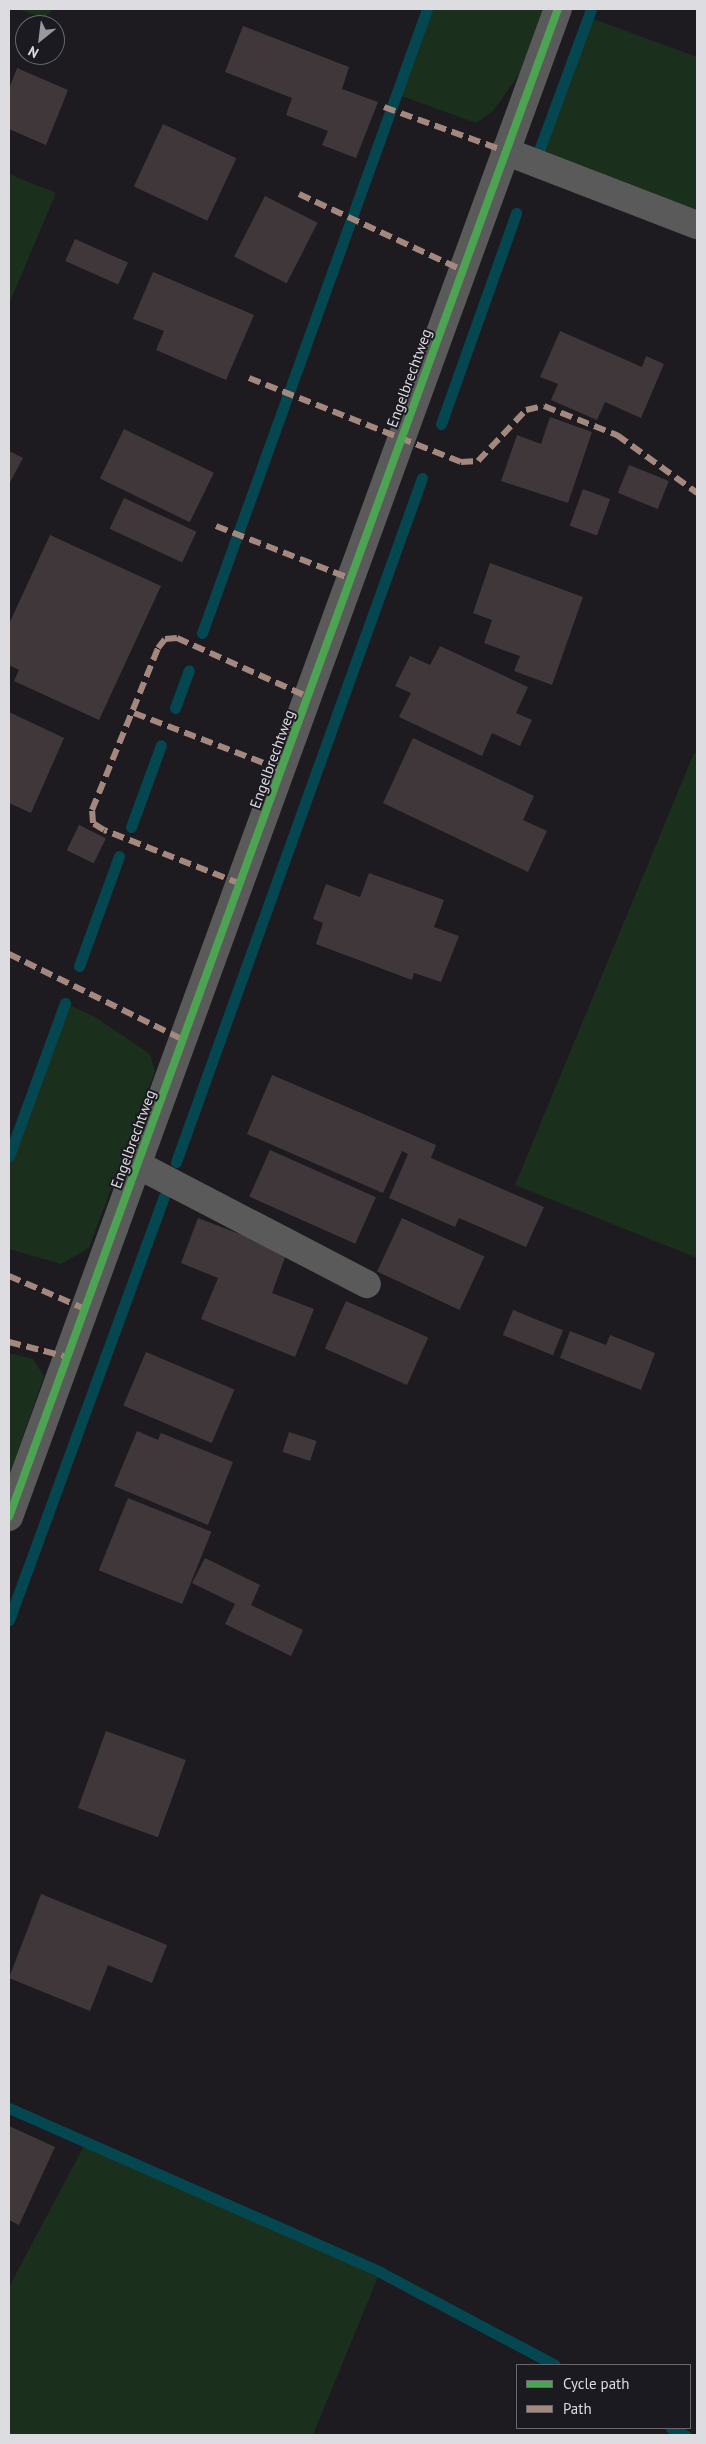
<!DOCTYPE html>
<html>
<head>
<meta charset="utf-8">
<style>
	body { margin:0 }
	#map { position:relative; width:706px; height:2444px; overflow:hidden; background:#1d1b20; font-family:"PT Sans",sans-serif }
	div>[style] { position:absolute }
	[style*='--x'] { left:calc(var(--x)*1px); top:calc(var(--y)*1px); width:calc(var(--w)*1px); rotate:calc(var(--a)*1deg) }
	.green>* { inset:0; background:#1b2f1d }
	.stream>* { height:11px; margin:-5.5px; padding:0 5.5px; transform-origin:5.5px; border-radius:5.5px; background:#044751 }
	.building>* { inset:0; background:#40373a; transform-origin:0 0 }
	.minor>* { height:28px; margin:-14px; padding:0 14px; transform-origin:14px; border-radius:14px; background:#5b5a5b }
	.quiet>* { height:6px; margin-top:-3px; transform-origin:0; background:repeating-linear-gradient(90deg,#a5887d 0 12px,transparent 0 18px) }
	.cycleway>* { height:8px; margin:-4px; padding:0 4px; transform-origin:4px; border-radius:4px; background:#4ca352 }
	span { translate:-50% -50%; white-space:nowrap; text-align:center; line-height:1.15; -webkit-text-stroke:4px #1c1a21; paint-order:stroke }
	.street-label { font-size:15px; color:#dddce1 }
	.frame { position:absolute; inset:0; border:10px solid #dddce1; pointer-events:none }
	.legend { position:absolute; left:516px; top:2364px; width:175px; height:65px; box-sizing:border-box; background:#1c1a21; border:1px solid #69686e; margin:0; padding:6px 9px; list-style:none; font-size:15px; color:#dddce1 }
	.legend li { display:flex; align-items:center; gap:10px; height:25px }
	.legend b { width:25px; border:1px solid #69686e }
	.north { position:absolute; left:15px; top:15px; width:50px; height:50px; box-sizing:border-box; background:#1c1a21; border:1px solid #69686e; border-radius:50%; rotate:209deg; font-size:14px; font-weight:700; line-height:20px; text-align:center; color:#dddce1 }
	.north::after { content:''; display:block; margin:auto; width:18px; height:22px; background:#9a989d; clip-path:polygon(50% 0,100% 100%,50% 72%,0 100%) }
</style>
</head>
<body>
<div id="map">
	<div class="green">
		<div style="clip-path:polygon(17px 9px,54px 9px,44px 18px)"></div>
		<div style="clip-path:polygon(427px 9px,546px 9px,523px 69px,493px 111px,476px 123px,396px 94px)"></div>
		<div style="clip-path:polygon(588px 17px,697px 57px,697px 221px,537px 156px)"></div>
		<div style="clip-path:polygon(9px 174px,56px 193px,9px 304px)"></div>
		<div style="clip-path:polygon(694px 753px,697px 754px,697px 1258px,515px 1185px)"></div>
		<div style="clip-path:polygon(65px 1003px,95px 1017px,150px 1054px,155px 1071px,89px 1248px,61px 1264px,9px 1249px,9px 1156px)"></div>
		<div style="clip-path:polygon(9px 1353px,33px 1359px,44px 1376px,9px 1477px)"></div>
		<div style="clip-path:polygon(86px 2142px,380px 2272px,313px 2435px,9px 2435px,9px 2287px)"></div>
	</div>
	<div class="stream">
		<div style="--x:537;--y:156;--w:157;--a:-69.8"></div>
		<div style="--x:441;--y:424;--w:224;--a:-70.4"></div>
		<div style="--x:202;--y:633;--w:663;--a:-70.17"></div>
		<div style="--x:175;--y:708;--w:40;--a:-69.8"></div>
		<div style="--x:131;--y:827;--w:87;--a:-69.9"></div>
		<div style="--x:79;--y:966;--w:117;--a:-70"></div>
		<div style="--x:9;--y:1156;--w:163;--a:-69.9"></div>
		<div style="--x:176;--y:1162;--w:727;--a:-70.22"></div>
		<div style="--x:9;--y:1620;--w:451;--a:-69.9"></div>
		<div style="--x:9;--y:2108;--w:406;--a:23.8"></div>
		<div style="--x:380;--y:2272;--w:198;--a:28"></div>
		<div style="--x:671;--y:2428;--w:16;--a:27"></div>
	</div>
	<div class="building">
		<div style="clip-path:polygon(243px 26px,349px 67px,342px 89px,378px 102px,356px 158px,322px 145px,328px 131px,286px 115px,292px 98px,225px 72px)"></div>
		<div style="clip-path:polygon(17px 68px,68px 90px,46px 145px,9px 129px,9px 89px)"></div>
		<div style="left:163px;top:124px;width:81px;height:69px;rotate:25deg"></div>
		<div style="left:265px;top:196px;width:59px;height:68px;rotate:27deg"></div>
		<div style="left:75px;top:239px;width:58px;height:24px;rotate:24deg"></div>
		<div style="clip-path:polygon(153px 272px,254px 315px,226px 380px,156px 350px,164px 331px,133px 319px)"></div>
		<div style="clip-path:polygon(560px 331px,642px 367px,646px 356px,664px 364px,641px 418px,605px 402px,597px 420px,551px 400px,558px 384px,540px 377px)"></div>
		<div style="clip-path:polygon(550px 417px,592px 432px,568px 503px,501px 481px,517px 435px,541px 444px)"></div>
		<div style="left:124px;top:429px;width:100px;height:55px;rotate:26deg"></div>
		<div style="clip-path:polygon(9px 451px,23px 458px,9px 484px)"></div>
		<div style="left:629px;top:465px;width:43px;height:30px;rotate:22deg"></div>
		<div style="left:583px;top:489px;width:29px;height:39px;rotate:20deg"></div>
		<div style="left:124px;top:498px;width:80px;height:34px;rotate:25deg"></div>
		<div style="clip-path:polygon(50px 535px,161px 586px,99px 720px,14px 681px,19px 670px,9px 665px,9px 624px)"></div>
		<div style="clip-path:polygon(490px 563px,583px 597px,552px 685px,514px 671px,520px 656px,484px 643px,492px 620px,473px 613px)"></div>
		<div style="clip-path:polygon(440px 646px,528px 687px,516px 713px,532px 720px,520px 746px,492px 733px,482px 756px,399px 717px,411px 693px,395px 686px,410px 656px,430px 665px)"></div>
		<div style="clip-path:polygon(9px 712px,64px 738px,31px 813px,9px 803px)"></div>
		<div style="clip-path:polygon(413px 738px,534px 796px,523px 820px,547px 831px,528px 872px,383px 803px)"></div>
		<div style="left:79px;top:825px;width:30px;height:28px;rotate:26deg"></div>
		<div style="clip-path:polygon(369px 873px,444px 900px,434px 927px,459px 936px,441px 982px,414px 973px,412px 980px,316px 944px,323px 923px,313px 919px,326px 884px,360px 897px)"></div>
		<div style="clip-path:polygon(272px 1075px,436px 1145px,431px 1158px,544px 1207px,526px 1247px,459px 1218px,455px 1227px,389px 1198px,408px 1154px,402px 1151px,383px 1193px,247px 1134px)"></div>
		<div style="left:270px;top:1150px;width:116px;height:51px;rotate:24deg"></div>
		<div style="clip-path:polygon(198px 1218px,287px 1252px,272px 1293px,314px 1309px,295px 1357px,201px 1319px,218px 1278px,181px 1263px)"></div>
		<div style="left:402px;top:1218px;width:91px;height:59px;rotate:25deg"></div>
		<div style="left:346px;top:1301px;width:90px;height:52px;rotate:24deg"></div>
		<div style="left:513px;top:1310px;width:54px;height:27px;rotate:22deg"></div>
		<div style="clip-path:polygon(570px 1331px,606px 1345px,610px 1335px,655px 1353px,641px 1390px,560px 1358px)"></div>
		<div style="left:146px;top:1352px;width:96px;height:58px;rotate:23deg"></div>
		<div style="clip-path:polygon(137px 1431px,158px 1440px,161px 1433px,233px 1462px,208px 1525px,114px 1486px)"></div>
		<div style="left:289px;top:1432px;width:29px;height:21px;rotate:18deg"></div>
		<div style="left:128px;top:1498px;width:90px;height:78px;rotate:22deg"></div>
		<div style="clip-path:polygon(205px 1558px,260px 1585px,251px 1605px,303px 1630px,291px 1656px,225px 1624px,235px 1604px,192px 1583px)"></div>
		<div style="left:106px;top:1731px;width:85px;height:82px;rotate:20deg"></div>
		<div style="clip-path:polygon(41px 1894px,167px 1945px,152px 1983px,108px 1965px,90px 2011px,9px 1978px)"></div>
		<div style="clip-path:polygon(9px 2126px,55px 2147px,19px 2225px,9px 2220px)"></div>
	</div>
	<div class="minor">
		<div style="--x:505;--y:151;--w:206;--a:21.1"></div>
		<div style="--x:138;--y:1165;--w:258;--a:27.5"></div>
		<div style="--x:9;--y:1517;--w:1605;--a:-70"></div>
	</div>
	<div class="quiet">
		<div style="--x:384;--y:107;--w:129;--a:20"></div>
		<div style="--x:299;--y:194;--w:180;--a:25"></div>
		<div style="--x:249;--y:378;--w:228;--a:21.6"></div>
		<div style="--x:461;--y:462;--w:17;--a:-3"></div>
		<div style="--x:478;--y:461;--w:70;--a:-46.7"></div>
		<div style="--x:526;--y:410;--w:18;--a:-13"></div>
		<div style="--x:544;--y:406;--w:79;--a:21.7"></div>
		<div style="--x:617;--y:435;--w:99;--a:35.9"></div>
		<div style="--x:216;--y:526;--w:145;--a:21.4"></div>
		<div style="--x:134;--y:713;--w:159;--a:21.1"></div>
		<div style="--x:241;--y:884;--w:147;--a:-158.5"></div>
		<div style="--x:104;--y:830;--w:13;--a:-148"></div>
		<div style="--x:93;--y:823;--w:13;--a:-94"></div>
		<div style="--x:92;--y:810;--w:175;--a:-67.8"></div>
		<div style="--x:158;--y:648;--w:11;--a:-52"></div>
		<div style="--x:165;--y:639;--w:12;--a:-5"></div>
		<div style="--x:177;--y:638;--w:144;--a:24.2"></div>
		<div style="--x:9;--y:954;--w:195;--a:26.2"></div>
		<div style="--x:9;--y:1276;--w:83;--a:23.5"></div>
		<div style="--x:9;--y:1342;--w:61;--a:14.3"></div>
	</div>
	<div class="cycleway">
		<div style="--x:9;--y:1517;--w:1605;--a:-70"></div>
	</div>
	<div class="street-label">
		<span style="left:409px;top:378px;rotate:-70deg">Engelbrechtweg</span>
		<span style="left:272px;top:759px;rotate:-70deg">Engelbrechtweg</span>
		<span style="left:133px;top:1139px;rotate:-70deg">Engelbrechtweg</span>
	</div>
	<div class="frame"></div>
	<ul class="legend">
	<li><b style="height:6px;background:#4ca352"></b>Cycle path</li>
	<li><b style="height:6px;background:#a5887d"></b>Path</li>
	</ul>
	<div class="north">N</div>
</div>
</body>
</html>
